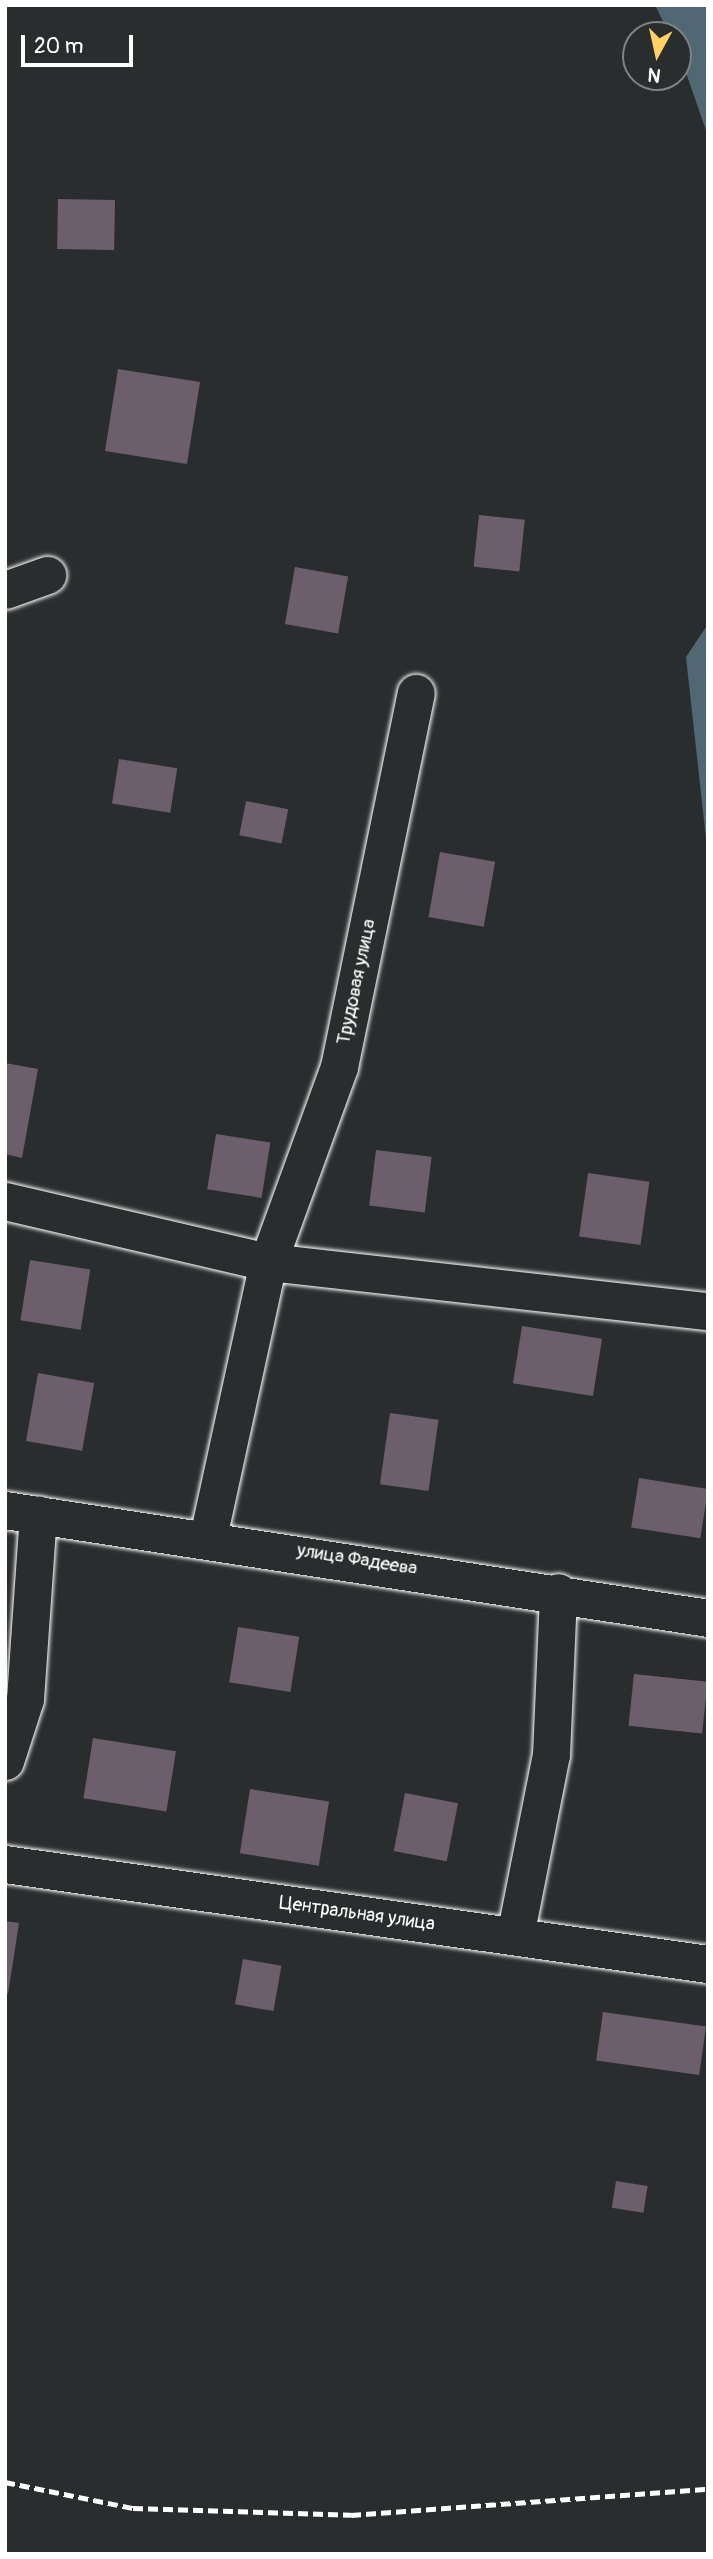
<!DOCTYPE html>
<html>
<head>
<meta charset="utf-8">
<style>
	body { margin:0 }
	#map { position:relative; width:713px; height:2559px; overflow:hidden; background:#2a2d2e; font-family:Pangolin,sans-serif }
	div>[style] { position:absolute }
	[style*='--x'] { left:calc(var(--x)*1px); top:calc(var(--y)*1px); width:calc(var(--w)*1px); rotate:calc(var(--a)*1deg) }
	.water>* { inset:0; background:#506774 }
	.building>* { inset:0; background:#6c5e6b; transform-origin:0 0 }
	.roads { filter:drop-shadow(0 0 2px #fff) drop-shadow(0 0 2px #fff) }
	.street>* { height:37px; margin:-18.5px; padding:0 18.5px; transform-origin:18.5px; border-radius:18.5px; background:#2a2d2e }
	.rail>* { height:5px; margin-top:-2.5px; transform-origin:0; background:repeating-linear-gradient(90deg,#fff 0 10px,transparent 0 15px) }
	span { translate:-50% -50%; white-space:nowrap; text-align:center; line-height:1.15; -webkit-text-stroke:5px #2a2d2e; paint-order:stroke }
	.street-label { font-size:19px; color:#fff }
	.frame { position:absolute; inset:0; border:7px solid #fff; pointer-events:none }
	.north { position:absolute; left:622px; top:21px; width:70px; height:70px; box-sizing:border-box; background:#2a2d2e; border:2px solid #7f8182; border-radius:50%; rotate:188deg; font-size:19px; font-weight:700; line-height:28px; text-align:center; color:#fff }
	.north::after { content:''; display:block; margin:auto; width:24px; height:32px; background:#ffd166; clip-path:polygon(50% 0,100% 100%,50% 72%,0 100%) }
	.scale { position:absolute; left:21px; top:35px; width:112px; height:32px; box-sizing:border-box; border:4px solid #fff; border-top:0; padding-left:9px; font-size:21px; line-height:24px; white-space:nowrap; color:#fff; -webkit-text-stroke:5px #2a2d2e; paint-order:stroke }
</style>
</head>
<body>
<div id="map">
	<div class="water">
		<div style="clip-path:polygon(655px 5px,708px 5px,708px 136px,678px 50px,678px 35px,670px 35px)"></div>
		<div style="clip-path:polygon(708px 624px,708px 857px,686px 657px)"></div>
	</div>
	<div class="building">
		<div style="left:58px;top:199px;width:57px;height:50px;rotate:1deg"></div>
		<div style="left:118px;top:369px;width:83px;height:83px;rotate:9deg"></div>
		<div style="left:479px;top:515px;width:46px;height:52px;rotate:6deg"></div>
		<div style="left:295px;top:567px;width:54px;height:58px;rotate:10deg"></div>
		<div style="left:119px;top:759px;width:59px;height:45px;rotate:9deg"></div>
		<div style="left:246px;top:801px;width:43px;height:35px;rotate:11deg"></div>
		<div style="left:440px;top:852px;width:56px;height:66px;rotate:10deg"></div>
		<div style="clip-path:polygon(5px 1063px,38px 1069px,22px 1158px,5px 1154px)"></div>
		<div style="left:216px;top:1134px;width:55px;height:56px;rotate:9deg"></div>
		<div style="left:376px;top:1150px;width:56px;height:56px;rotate:7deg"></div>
		<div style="left:588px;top:1173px;width:62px;height:64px;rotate:8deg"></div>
		<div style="left:30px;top:1260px;width:61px;height:61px;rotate:9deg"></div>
		<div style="left:522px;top:1326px;width:81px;height:58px;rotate:9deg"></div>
		<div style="left:38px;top:1373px;width:57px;height:69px;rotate:10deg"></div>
		<div style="left:390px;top:1413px;width:49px;height:72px;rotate:8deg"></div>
		<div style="left:639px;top:1478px;width:70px;height:50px;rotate:9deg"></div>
		<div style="left:238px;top:1627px;width:62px;height:56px;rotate:9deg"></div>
		<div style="left:634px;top:1674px;width:74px;height:52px;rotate:6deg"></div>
		<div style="left:93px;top:1738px;width:84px;height:61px;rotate:9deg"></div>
		<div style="left:250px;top:1789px;width:80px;height:65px;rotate:9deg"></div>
		<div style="left:405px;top:1793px;width:54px;height:59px;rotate:11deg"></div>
		<div style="clip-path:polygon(5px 1921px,19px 1923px,8px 1994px,5px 1993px)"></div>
		<div style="left:243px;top:1959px;width:39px;height:46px;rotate:10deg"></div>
		<div style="left:603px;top:2012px;width:104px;height:49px;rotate:8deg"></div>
		<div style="left:616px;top:2181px;width:32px;height:27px;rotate:9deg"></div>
	</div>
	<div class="roads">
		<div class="street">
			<div style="--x:5;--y:590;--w:45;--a:-19.7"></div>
			<div style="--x:5;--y:1201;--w:270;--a:13.1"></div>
			<div style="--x:268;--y:1262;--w:443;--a:6.4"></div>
			<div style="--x:5;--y:1510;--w:711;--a:8.73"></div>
			<div style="--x:208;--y:1537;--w:281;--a:-77.7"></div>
			<div style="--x:268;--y:1262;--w:208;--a:-70"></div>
			<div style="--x:339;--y:1067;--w:382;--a:-78.4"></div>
			<div style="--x:5;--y:1761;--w:65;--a:-72.1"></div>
			<div style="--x:25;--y:1699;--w:185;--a:-86"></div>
			<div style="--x:5;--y:1864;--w:710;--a:8.1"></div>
			<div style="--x:515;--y:1936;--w:185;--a:-78.8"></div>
			<div style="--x:551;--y:1755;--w:163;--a:-87.5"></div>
		</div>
	</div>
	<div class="rail">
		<div style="--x:5;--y:2482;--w:131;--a:11.5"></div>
		<div style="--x:133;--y:2508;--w:218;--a:1.8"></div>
		<div style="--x:351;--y:2515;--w:358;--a:-4.2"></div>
	</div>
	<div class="street-label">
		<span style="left:357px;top:982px;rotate:-78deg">Трудовая улица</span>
		<span style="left:357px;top:1560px;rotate:9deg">улица Фадеева</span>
		<span style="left:357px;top:1914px;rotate:8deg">Центральная улица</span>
	</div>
	<div class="frame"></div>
	<div class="north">N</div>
	<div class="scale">20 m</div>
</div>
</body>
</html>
